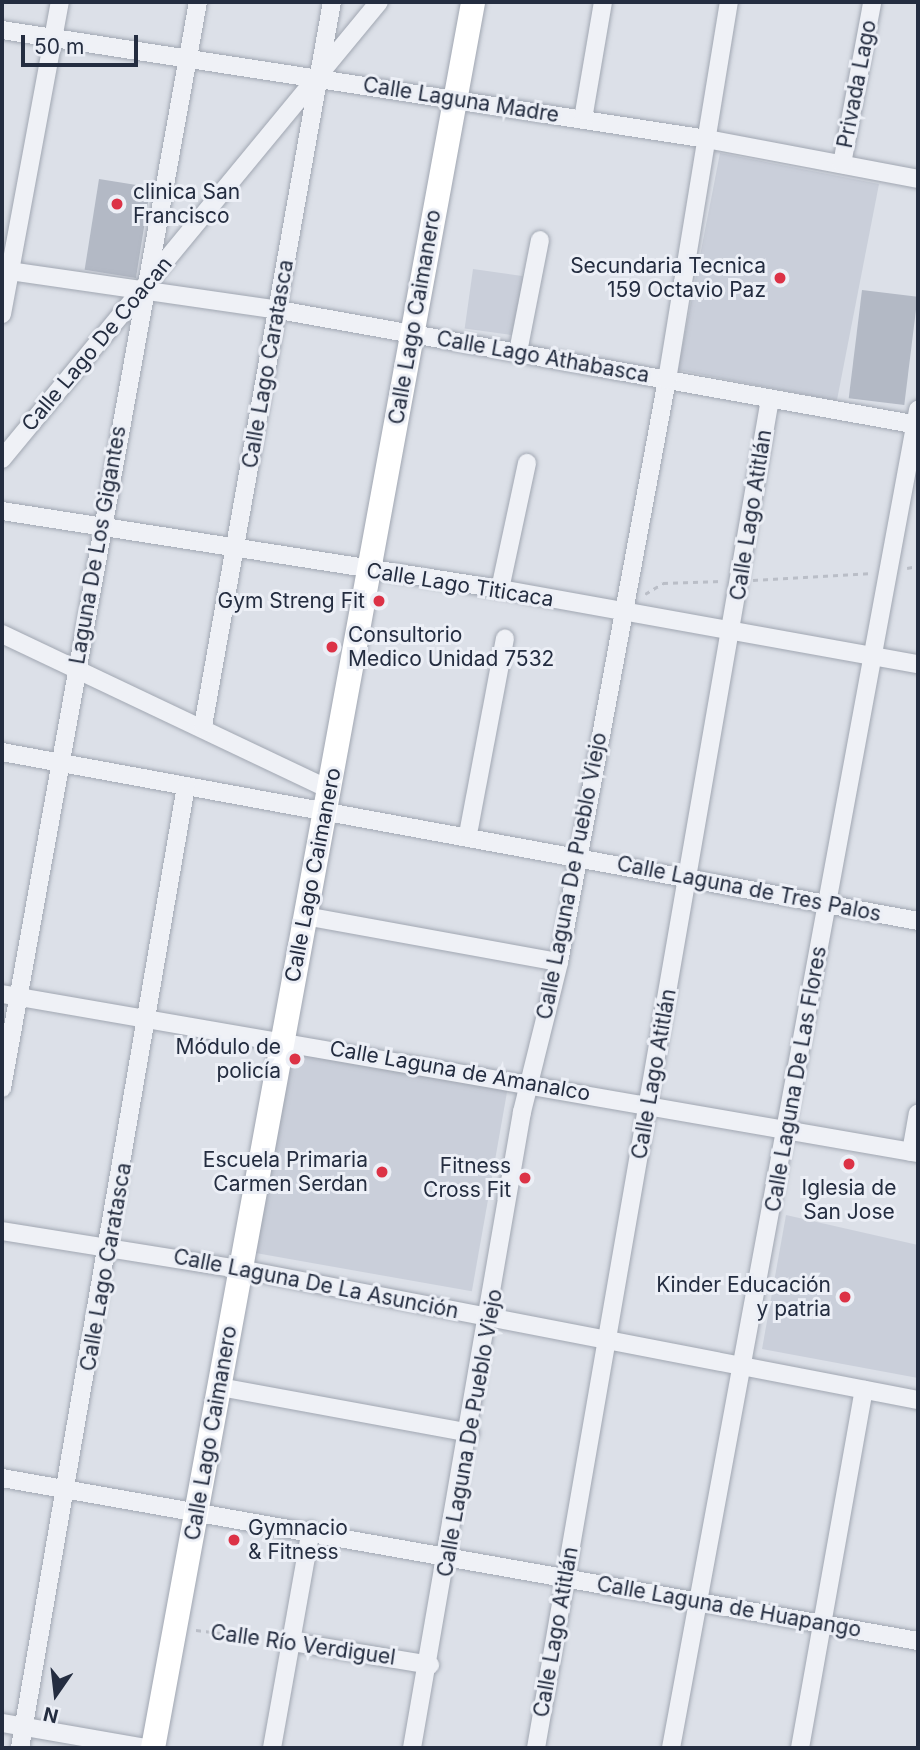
<!DOCTYPE html>
<html>
<head>
<meta charset="utf-8">
<style>
	body { margin:0 }
	#map { position:relative; width:920px; height:1750px; overflow:hidden; background:#dce0e8; font-family:Inter,sans-serif }
	div>[style] { position:absolute }
	[style*='--x'] { left:calc(var(--x)*1px); top:calc(var(--y)*1px); width:calc(var(--w)*1px); rotate:calc(var(--a)*1deg) }
	.built>* { inset:0; background:#cacfda; transform-origin:0 0 }
	.building>* { inset:0; background:#b3b9c5; transform-origin:0 0 }
	.path>* { height:2.5px; margin-top:-1.25px; transform-origin:0; background:repeating-linear-gradient(90deg,#babec7 0 5px,transparent 0 10px) }
	.roads { filter:drop-shadow(0 0 2px #a1a7b2) drop-shadow(0 0 2px #a1a7b2) }
	.street>* { height:18px; margin:-9px; padding:0 9px; transform-origin:9px; border-radius:9px; background:#eff1f6 }
	.secondary>* { height:24px; margin:-12px; padding:0 12px; transform-origin:12px; border-radius:12px; background:#fff }
	.dots>* { width:19px; height:19px; translate:-50% -50%; box-sizing:border-box; border:4px solid #eceff6; border-radius:50% }
	span { translate:-50% -50%; white-space:nowrap; text-align:center; line-height:1.15; -webkit-text-stroke:6px #eceff6; paint-order:stroke }
	.street-label { font-size:21px; color:#242d40 }
	.poi-label { font-size:21px; color:#242d40 }
	.left { translate:0 -50%; text-align:left }
	.right { translate:-100% -50%; text-align:right }
	.frame { position:absolute; inset:0; border:4px solid #242d40; pointer-events:none }
	.north { position:absolute; left:21px; top:1659px; width:70px; height:70px; -webkit-text-stroke:5px #eceff6; paint-order:stroke; rotate:194deg; font-size:19px; font-weight:700; line-height:28px; text-align:center; color:#242d40 }
	.north::after { content:''; display:block; margin:auto; width:24px; height:32px; background:#242d40; clip-path:polygon(50% 0,100% 100%,50% 72%,0 100%) }
	.scale { position:absolute; left:21px; top:35px; width:117px; height:32px; box-sizing:border-box; border:4px solid #242d40; border-top:0; padding-left:9px; font-size:21px; line-height:24px; white-space:nowrap; color:#242d40; -webkit-text-stroke:5px #eceff6; paint-order:stroke }
</style>
</head>
<body>
<div id="map">
	<div class="built">
		<div style="left:720px;top:153px;width:162px;height:221px;rotate:11deg"></div>
		<div style="left:473px;top:269px;width:53px;height:60px;rotate:8deg"></div>
		<div style="left:290px;top:1050px;width:221px;height:206px;rotate:10deg"></div>
		<div style="clip-path:polygon(786px 1215px,918px 1245px,918px 1378px,762px 1349px)"></div>
	</div>
	<div class="building">
		<div style="left:99px;top:179px;width:52px;height:92px;rotate:9deg"></div>
		<div style="left:862px;top:290px;width:56px;height:109px;rotate:7deg"></div>
	</div>
	<div class="path">
		<div style="--x:907;--y:568;--w:11;--a:-10"></div>
		<div style="--x:753;--y:580;--w:120;--a:-3.3"></div>
		<div style="--x:645;--y:594;--w:21;--a:-31"></div>
		<div style="--x:663;--y:583;--w:59;--a:-1.9"></div>
		<div style="--x:196;--y:1630;--w:81;--a:7.1"></div>
	</div>
	<div class="roads">
		<div class="street">
			<div style="--x:2;--y:30;--w:713;--a:8.79"></div>
			<div style="--x:707;--y:139;--w:215;--a:10.7"></div>
			<div style="--x:583;--y:119;--w:119;--a:-80.3"></div>
			<div style="--x:842;--y:164;--w:164;--a:-79.4"></div>
			<div style="--x:2;--y:270;--w:280;--a:8.2"></div>
			<div style="--x:279;--y:310;--w:649;--a:10.2"></div>
			<div style="--x:2;--y:314;--w:317;--a:-79.5"></div>
			<div style="--x:518;--y:352;--w:114;--a:-78.9"></div>
			<div style="--x:2;--y:459;--w:592;--a:-50.48"></div>
			<div style="--x:2;--y:511;--w:504;--a:8.9"></div>
			<div style="--x:500;--y:589;--w:425;--a:10.2"></div>
			<div style="--x:500;--y:589;--w:129;--a:-77.9"></div>
			<div style="--x:2;--y:634;--w:362;--a:25.4"></div>
			<div style="--x:203;--y:726;--w:735;--a:-79.9"></div>
			<div style="--x:2;--y:752;--w:931;--a:10.45"></div>
			<div style="--x:468;--y:834;--w:199;--a:-79.3"></div>
			<div style="--x:305;--y:916;--w:258;--a:10.3"></div>
			<div style="--x:2;--y:994;--w:930;--a:9.85"></div>
			<div style="--x:2;--y:1088;--w:1104;--a:-79.77"></div>
			<div style="--x:911;--y:1152;--w:39;--a:-80"></div>
			<div style="--x:2;--y:1231;--w:241;--a:9.1"></div>
			<div style="--x:240;--y:1269;--w:691;--a:10.94"></div>
			<div style="--x:220;--y:1387;--w:254;--a:10.4"></div>
			<div style="--x:2;--y:1478;--w:930;--a:10.09"></div>
			<div style="--x:293;--y:1642;--w:139;--a:9.5"></div>
			<div style="--x:2;--y:1723;--w:145;--a:9.9"></div>
			<div style="--x:20;--y:1748;--w:976;--a:-80.21"></div>
			<div style="--x:272;--y:1748;--w:221;--a:-79.9"></div>
			<div style="--x:412;--y:1748;--w:645;--a:-80.19"></div>
			<div style="--x:522;--y:1112;--w:154;--a:-76.1"></div>
			<div style="--x:559;--y:962;--w:592;--a:-79.49"></div>
			<div style="--x:667;--y:380;--w:383;--a:-80.7"></div>
			<div style="--x:536;--y:1748;--w:1369;--a:-80.16"></div>
			<div style="--x:671;--y:1748;--w:1361;--a:-79.54"></div>
			<div style="--x:800;--y:1748;--w:364;--a:-79.9"></div>
		</div>
		<div class="secondary">
			<div style="--x:153;--y:1748;--w:1775;--a:-79.61"></div>
		</div>
	</div>
	<div class="dots">
		<div style="left:117px;top:204px;background:#dc3246"></div>
		<div style="left:780px;top:278px;background:#dc3246"></div>
		<div style="left:379px;top:601px;background:#dc3246"></div>
		<div style="left:332px;top:647px;background:#dc3246"></div>
		<div style="left:295px;top:1059px;background:#dc3246"></div>
		<div style="left:849px;top:1164px;background:#dc3246"></div>
		<div style="left:382px;top:1172px;background:#dc3246"></div>
		<div style="left:525px;top:1178px;background:#dc3246"></div>
		<div style="left:845px;top:1297px;background:#dc3246"></div>
		<div style="left:234px;top:1540px;background:#dc3246"></div>
	</div>
	<div class="street-label">
		<span style="left:857px;top:84px;rotate:-79deg">Privada Lago</span>
		<span style="left:461px;top:100px;rotate:9deg">Calle Laguna Madre</span>
		<span style="left:415px;top:317px;rotate:-80deg">Calle Lago Caimanero</span>
		<span style="left:97px;top:344px;rotate:-50deg">Calle Lago De Coacan</span>
		<span style="left:543px;top:357px;rotate:10deg">Calle Lago Athabasca</span>
		<span style="left:268px;top:364px;rotate:-80deg">Calle Lago Caratasca</span>
		<span style="left:751px;top:515px;rotate:-81deg">Calle Lago Atitlán</span>
		<span style="left:98px;top:545px;rotate:-80deg">Laguna De Los Gigantes</span>
		<span style="left:460px;top:585px;rotate:9deg">Calle Lago Titicaca</span>
		<span style="left:313px;top:875px;rotate:-79deg">Calle Lago Caimanero</span>
		<span style="left:572px;top:876px;rotate:-79deg">Calle Laguna De Pueblo Viejo</span>
		<span style="left:749px;top:889px;rotate:11deg">Calle Laguna de Tres Palos</span>
		<span style="left:460px;top:1071px;rotate:10deg">Calle Laguna de Amanalco</span>
		<span style="left:654px;top:1074px;rotate:-80deg">Calle Lago Atitlán</span>
		<span style="left:796px;top:1079px;rotate:-80deg">Calle Laguna De Las Flores</span>
		<span style="left:106px;top:1267px;rotate:-80deg">Calle Lago Caratasca</span>
		<span style="left:316px;top:1284px;rotate:11deg">Calle Laguna De La Asunción</span>
		<span style="left:211px;top:1433px;rotate:-80deg">Calle Lago Caimanero</span>
		<span style="left:470px;top:1433px;rotate:-80deg">Calle Laguna De Pueblo Viejo</span>
		<span style="left:729px;top:1607px;rotate:10deg">Calle Laguna de Huapango</span>
		<span style="left:556px;top:1632px;rotate:-80deg">Calle Lago Atitlán</span>
		<span style="left:303px;top:1645px;rotate:8deg">Calle Río Verdiguel</span>
	</div>
	<div class="poi-label">
		<span class="left" style="left:133px;top:204px">clinica San<br>Francisco</span>
		<span class="right" style="left:766px;top:278px">Secundaria Tecnica<br>159 Octavio Paz</span>
		<span class="right" style="left:365px;top:601px">Gym Streng Fit</span>
		<span class="left" style="left:348px;top:647px">Consultorio<br>Medico Unidad 7532</span>
		<span class="right" style="left:281px;top:1059px">Módulo de<br>policía</span>
		<span class="right" style="left:368px;top:1172px">Escuela Primaria<br>Carmen Serdan</span>
		<span class="right" style="left:511px;top:1178px">Fitness<br>Cross Fit</span>
		<span style="left:849px;top:1200px">Iglesia de<br>San Jose</span>
		<span class="right" style="left:831px;top:1297px">Kinder Educación<br>y patria</span>
		<span class="left" style="left:248px;top:1540px">Gymnacio<br>&amp; Fitness</span>
	</div>
	<div class="frame"></div>
	<div class="north">N</div>
	<div class="scale">50 m</div>
</div>
</body>
</html>
